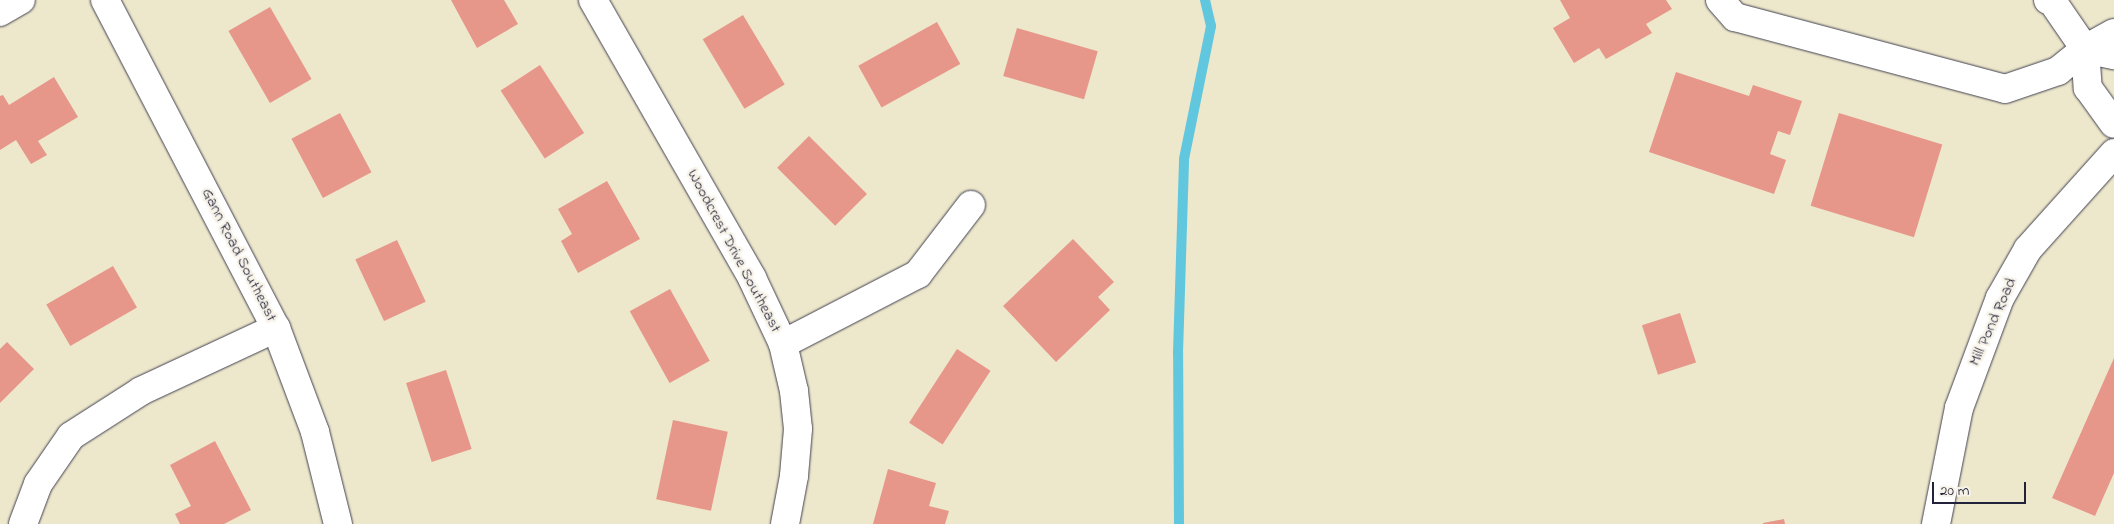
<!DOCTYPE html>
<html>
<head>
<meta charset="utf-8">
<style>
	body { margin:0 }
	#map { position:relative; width:2114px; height:524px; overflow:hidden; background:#ede7cb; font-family:"Indie Flower",sans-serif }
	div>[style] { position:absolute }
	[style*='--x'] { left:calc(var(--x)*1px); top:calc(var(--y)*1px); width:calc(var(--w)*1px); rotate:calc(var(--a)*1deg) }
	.stream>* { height:10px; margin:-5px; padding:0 5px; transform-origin:5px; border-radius:5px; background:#61c7de }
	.building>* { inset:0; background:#e7978a; transform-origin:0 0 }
	.roads { filter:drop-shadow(0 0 1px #404051) drop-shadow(0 0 1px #404051) }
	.minor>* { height:28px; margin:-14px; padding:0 14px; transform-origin:14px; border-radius:14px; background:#fff }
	span { translate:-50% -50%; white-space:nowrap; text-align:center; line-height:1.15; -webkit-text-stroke:5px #f7f3e8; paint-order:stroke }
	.street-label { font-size:16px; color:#22223b }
	.scale { position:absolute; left:1932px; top:482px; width:94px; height:22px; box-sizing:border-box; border:2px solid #22223b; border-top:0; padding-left:6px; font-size:15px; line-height:18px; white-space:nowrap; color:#22223b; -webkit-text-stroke:4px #f7f3e8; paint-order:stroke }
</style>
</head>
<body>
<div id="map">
	<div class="stream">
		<div style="--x:1179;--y:524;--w:171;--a:-90.3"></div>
		<div style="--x:1178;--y:353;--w:194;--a:-88.2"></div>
		<div style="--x:1184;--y:159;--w:136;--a:-78.5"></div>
		<div style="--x:1211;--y:26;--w:27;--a:-103"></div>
	</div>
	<div class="building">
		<div style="clip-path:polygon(451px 0,504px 0,518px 24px,477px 48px)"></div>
		<div style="clip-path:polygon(1560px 0,1666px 0,1672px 9px,1646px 24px,1652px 33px,1606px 59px,1599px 48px,1574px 63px,1553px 28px,1570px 18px)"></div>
		<div style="left:270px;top:7px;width:83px;height:48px;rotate:60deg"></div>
		<div style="left:743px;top:15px;width:81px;height:47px;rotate:59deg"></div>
		<div style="left:937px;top:22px;width:48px;height:90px;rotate:61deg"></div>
		<div style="left:1017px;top:28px;width:84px;height:50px;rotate:16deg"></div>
		<div style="left:540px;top:65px;width:81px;height:47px;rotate:57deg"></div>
		<div style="clip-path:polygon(1676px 72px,1749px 96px,1753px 85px,1802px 101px,1790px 135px,1778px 131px,1770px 154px,1786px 160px,1774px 194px,1649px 152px)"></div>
		<div style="clip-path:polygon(54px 77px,78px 117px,38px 141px,47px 155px,31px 164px,16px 140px,0 150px,0 96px,3px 95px,9px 105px)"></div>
		<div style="left:340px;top:113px;width:67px;height:55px;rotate:62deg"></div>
		<div style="left:1839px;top:113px;width:108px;height:97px;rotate:17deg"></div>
		<div style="left:809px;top:136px;width:82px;height:45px;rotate:45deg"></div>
		<div style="clip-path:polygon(607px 181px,640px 239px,578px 273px,561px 241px,572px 234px,558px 209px)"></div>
		<div style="clip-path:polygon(1073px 239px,1114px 282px,1098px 297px,1110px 310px,1056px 362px,1003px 306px)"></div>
		<div style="left:397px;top:240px;width:68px;height:46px;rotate:65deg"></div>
		<div style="left:113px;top:266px;width:48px;height:77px;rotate:60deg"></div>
		<div style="left:670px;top:289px;width:82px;height:46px;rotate:61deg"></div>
		<div style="left:1680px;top:313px;width:52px;height:40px;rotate:72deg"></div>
		<div style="clip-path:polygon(7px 342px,34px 369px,0 403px,0 349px)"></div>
		<div style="left:957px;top:349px;width:40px;height:88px;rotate:33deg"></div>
		<div style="clip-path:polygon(2114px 358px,2114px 473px,2095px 516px,2052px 498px)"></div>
		<div style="left:446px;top:370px;width:83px;height:42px;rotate:72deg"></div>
		<div style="left:673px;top:420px;width:56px;height:81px;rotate:12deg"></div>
		<div style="clip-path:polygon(215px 441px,251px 510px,224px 524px,180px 524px,175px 514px,191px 506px,170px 465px)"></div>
		<div style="clip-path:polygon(888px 469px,936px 483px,929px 506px,949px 511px,945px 524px,873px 524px)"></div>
		<div style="clip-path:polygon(1784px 519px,1785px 524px,1763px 524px,1763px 523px)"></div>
	</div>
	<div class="roads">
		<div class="minor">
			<div style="--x:105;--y:0;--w:370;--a:62.5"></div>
			<div style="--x:276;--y:328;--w:111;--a:69.4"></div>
			<div style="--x:315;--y:432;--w:95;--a:76"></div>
			<div style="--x:593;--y:0;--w:320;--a:60.2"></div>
			<div style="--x:752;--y:278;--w:73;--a:64.8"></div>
			<div style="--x:783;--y:344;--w:48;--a:76.8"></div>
			<div style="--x:794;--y:391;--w:38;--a:84"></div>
			<div style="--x:798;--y:429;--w:47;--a:94.9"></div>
			<div style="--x:794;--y:476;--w:49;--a:100.6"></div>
			<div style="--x:1720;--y:0;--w:23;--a:49"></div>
			<div style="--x:1735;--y:17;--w:279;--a:14.9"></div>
			<div style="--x:2005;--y:89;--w:56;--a:-18.8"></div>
			<div style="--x:2058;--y:71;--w:35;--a:-39"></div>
			<div style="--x:2085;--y:49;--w:33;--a:-29"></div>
			<div style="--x:2048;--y:0;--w:4;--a:14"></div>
			<div style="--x:2052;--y:1;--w:58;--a:55.5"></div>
			<div style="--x:2085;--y:49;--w:30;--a:12"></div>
			<div style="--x:0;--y:12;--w:24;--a:-30"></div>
			<div style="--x:2085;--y:49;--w:39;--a:86"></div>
			<div style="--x:2088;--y:88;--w:44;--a:54.2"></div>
			<div style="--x:783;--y:344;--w:152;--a:-27.4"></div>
			<div style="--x:918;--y:274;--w:87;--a:-52.5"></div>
			<div style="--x:23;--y:524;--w:43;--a:-69.4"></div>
			<div style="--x:38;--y:484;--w:58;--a:-55.5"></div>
			<div style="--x:71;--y:436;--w:83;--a:-32.7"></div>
			<div style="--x:141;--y:391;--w:149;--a:-25"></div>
			<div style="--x:1936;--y:524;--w:118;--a:-78.8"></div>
			<div style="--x:1959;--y:408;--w:117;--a:-69.6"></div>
			<div style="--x:2000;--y:298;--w:56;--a:-60.3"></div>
			<div style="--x:2028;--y:249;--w:129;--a:-48.1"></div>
		</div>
	</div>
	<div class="street-label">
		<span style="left:734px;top:251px;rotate:62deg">Woodcrest Drive Southeast</span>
		<span style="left:239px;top:255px;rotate:63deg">Gann Road Southeast</span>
		<span style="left:1993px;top:322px;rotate:-66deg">Mill Pond Road</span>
	</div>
	<div class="scale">20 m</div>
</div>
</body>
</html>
